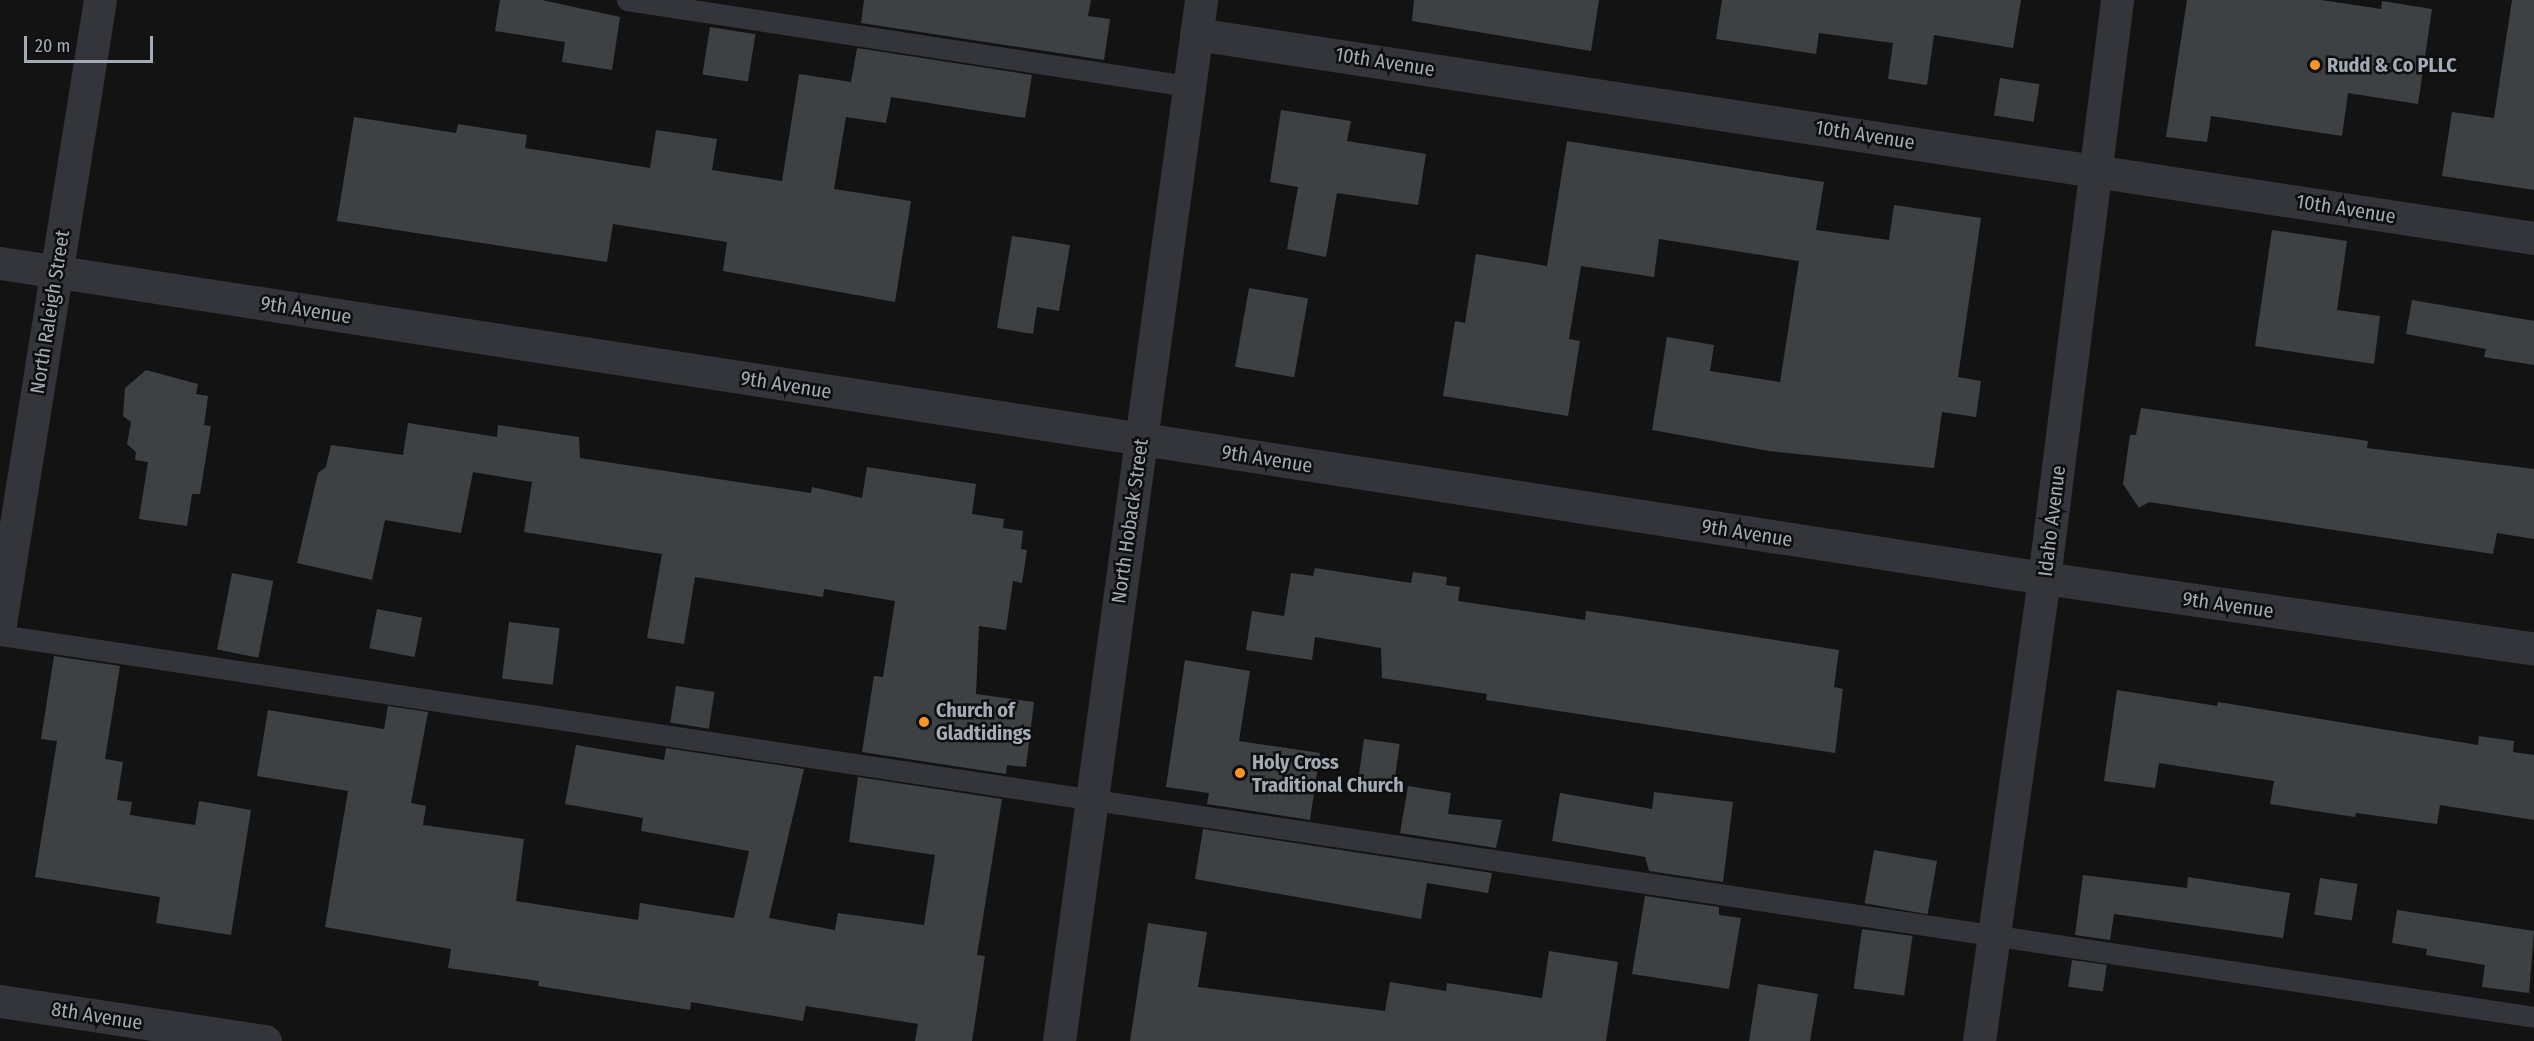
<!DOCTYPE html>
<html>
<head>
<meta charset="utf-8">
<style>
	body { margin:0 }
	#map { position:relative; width:2534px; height:1041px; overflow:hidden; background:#131314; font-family:"Fira Sans Condensed",sans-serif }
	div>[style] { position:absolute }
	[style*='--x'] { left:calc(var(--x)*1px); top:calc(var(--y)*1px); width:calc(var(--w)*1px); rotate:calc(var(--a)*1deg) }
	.building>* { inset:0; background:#3e4144; transform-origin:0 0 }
	.lane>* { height:21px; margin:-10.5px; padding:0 10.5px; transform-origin:10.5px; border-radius:10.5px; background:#33353a }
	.street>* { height:33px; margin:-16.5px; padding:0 16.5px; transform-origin:16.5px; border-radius:16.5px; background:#33353a }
	.dots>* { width:16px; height:16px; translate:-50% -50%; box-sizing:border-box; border:3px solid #0e0e0f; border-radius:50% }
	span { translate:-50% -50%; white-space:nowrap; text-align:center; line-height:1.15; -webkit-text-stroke:5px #0e0e0f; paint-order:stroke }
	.street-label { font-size:20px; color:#a3abb6 }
	.poi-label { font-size:20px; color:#a3abb6; font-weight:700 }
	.left { translate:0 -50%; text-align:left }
	.scale { position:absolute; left:24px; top:36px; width:129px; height:27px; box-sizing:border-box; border:3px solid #a3abb6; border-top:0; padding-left:8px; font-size:18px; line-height:21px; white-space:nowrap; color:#a3abb6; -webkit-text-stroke:4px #0e0e0f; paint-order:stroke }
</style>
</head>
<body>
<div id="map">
	<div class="building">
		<div style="clip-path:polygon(500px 0,542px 0,620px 17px,612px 70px,562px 62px,565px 42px,495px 31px)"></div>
		<div style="clip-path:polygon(864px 0,1091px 0,1088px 16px,1110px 19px,1104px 60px,861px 23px)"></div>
		<div style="clip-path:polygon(1414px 0,1599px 0,1591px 51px,1412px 21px)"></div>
		<div style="clip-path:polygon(1722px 0,2021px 0,2013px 48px,1934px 35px,1927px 85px,1888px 79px,1893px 43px,1819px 33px,1816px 54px,1716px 39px)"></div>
		<div style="clip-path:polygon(2187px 0,2321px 0,2381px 9px,2382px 1px,2432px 9px,2418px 104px,2348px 93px,2342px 136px,2211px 116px,2207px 142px,2166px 137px)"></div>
		<div style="clip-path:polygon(2512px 0,2534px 0,2534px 190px,2442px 176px,2452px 112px,2494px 118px)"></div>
		<div style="left:710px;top:27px;width:46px;height:48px;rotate:9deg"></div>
		<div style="clip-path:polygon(857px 48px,1032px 75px,1025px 118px,891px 97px,886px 123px,846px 117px,834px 189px,911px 201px,895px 302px,723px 271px,727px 242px,613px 224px,607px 262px,337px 221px,354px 117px,456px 133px,458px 124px,527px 135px,525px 148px,650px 168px,656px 130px,717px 139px,712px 170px,782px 181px,799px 74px,851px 82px)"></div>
		<div style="left:2000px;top:78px;width:40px;height:38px;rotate:9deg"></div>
		<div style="clip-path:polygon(1281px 110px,1351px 121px,1347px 141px,1426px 154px,1418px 205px,1337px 193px,1326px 257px,1287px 249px,1298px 187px,1270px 182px)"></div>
		<div style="clip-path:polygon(1567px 141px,1824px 182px,1816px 230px,1889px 240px,1894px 205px,1981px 218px,1958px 377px,1981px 381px,1976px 417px,1942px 412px,1934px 468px,1769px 451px,1652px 430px,1667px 337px,1714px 345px,1710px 371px,1780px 382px,1799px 261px,1659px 239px,1654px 277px,1581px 266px,1569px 339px,1580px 341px,1568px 416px,1443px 396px,1455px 321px,1465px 323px,1476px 254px,1547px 266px)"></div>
		<div style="clip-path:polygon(2272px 230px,2347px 241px,2337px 310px,2380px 316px,2374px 364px,2255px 346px)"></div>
		<div style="clip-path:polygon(1012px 236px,1070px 245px,1059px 311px,1037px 307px,1033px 334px,997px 328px)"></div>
		<div style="left:1249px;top:288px;width:60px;height:80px;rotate:10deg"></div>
		<div style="clip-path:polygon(2412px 300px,2534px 321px,2534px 365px,2484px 357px,2486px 349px,2406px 334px)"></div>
		<div style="clip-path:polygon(146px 370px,198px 384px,196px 394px,208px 396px,204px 425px,211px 426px,200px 494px,192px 494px,187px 526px,139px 519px,148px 462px,135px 460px,136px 452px,127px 444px,131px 422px,123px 416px,125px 388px)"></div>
		<div style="clip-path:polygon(2141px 408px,2368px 441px,2367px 448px,2534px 469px,2534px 539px,2497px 533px,2493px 554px,2149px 502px,2139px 508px,2123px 484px,2130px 435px,2136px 435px)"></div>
		<div style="clip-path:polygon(408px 423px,497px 437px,498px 425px,579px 437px,580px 458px,811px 493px,812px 487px,862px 498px,867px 467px,976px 484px,972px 514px,1004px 519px,1003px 528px,1023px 531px,1021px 549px,1027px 550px,1022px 583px,1013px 581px,1006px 630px,979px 626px,976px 694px,1034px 702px,1026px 767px,1007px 765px,1006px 774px,862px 752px,874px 676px,883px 677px,895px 601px,824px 589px,823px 597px,695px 577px,684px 644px,647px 638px,662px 554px,524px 532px,532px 482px,473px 472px,461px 533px,385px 520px,372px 580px,297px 563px,318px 473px,326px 467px,331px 445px,403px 455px)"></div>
		<div style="clip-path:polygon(1315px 568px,1411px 583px,1413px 572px,1447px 577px,1446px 585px,1460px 587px,1458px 601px,1585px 620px,1586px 611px,1621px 616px,1839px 650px,1834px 687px,1843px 689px,1835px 753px,1486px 700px,1487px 694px,1382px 678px,1381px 648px,1315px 637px,1312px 660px,1246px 650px,1252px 611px,1284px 616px,1291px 573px,1313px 576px)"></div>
		<div style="left:232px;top:573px;width:42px;height:78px;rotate:11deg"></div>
		<div style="left:377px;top:609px;width:46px;height:40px;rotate:11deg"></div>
		<div style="left:509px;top:622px;width:51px;height:57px;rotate:7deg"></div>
		<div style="clip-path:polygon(54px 656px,120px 666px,105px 759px,123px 762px,117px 800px,132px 802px,130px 815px,195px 825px,199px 801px,251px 810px,231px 935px,156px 923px,160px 897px,35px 877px,57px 741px,41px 739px)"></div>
		<div style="clip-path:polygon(1185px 660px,1250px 671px,1239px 741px,1320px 753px,1310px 820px,1207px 804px,1209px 793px,1166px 787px)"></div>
		<div style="left:676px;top:686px;width:39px;height:37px;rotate:9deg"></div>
		<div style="clip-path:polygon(2117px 690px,2217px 706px,2218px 702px,2478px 745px,2479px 736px,2514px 741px,2513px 752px,2534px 755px,2534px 820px,2440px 805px,2437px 824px,2356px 813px,2355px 817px,2270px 804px,2274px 781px,2159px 763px,2155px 788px,2104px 781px)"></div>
		<div style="clip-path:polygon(388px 706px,428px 712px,411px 803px,426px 806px,423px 825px,524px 839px,516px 901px,638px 920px,640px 903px,734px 918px,749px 851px,641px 831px,643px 818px,565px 804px,576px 745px,664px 760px,666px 748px,804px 769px,769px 918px,835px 930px,838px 913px,924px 925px,935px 855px,849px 842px,858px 777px,1002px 799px,977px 955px,985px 956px,972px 1041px,915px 1041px,918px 1024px,806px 1006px,803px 1021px,691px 1002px,690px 1010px,538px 986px,539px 981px,448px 968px,451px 949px,325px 927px,348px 791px,257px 776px,268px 710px,384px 729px)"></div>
		<div style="left:1364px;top:739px;width:36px;height:41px;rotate:8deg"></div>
		<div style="clip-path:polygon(1408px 786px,1451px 793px,1448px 814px,1502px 820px,1496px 848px,1400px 833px)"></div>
		<div style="clip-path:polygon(1654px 792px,1733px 802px,1723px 882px,1649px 871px,1645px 857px,1552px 841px,1560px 793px,1652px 809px)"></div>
		<div style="clip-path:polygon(1203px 829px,1492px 873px,1488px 893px,1427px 883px,1421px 919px,1195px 879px)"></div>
		<div style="left:1874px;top:850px;width:64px;height:54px;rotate:10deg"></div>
		<div style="clip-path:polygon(2083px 875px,2187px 888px,2188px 877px,2290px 893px,2283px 938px,2114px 914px,2110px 940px,2075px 935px)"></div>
		<div style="left:2320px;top:878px;width:38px;height:37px;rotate:9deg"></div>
		<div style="clip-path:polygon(1645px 896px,1719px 907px,1719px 915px,1741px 918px,1729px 989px,1632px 974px)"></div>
		<div style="clip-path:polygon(2397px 910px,2534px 931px,2529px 993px,2482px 987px,2485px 965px,2426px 955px,2427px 949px,2392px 943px)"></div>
		<div style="clip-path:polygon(1148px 923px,1207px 932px,1198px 987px,1385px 1011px,1390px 982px,1446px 991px,1447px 983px,1542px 998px,1549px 951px,1618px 962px,1606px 1041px,1130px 1041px)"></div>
		<div style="left:1862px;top:929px;width:51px;height:60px;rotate:8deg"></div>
		<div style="left:2072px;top:960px;width:35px;height:27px;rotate:8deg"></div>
		<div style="clip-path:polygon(1758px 984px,1818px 994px,1810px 1041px,1749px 1041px)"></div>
	</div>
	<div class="lane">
		<div style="--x:627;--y:0;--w:568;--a:8.72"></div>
		<div style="--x:0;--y:635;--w:2563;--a:8.57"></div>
	</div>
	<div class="street">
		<div style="--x:1196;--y:34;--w:1353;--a:8.67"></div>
		<div style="--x:0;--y:263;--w:2068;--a:8.76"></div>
		<div style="--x:2044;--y:578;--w:495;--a:8.2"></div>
		<div style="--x:0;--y:624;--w:632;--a:-80.9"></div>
		<div style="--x:0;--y:1001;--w:268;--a:8.6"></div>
		<div style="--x:1059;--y:1041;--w:1051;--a:-82.23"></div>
		<div style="--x:1979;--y:1041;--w:468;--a:-82"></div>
		<div style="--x:2044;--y:578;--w:583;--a:-82.8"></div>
	</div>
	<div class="dots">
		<div style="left:2315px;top:65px;background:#fb9624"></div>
		<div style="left:924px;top:722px;background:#fb9624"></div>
		<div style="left:1240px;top:773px;background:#fb9624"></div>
	</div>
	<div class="street-label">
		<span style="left:1385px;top:62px;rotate:9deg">10th Avenue</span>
		<span style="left:1865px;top:135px;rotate:9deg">10th Avenue</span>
		<span style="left:2346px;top:209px;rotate:9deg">10th Avenue</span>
		<span style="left:306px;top:310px;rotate:9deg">9th Avenue</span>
		<span style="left:50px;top:312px;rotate:-81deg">North Raleigh Street</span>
		<span style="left:786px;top:385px;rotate:9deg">9th Avenue</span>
		<span style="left:1267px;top:459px;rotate:9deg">9th Avenue</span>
		<span style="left:1130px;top:521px;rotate:-82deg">North Hoback Street</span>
		<span style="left:2052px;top:521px;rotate:-83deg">Idaho Avenue</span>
		<span style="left:1747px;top:533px;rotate:9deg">9th Avenue</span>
		<span style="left:2228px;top:605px;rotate:8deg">9th Avenue</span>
		<span style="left:97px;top:1016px;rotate:9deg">8th Avenue</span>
	</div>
	<div class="poi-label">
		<span class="left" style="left:2327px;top:65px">Rudd &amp; Co PLLC</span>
		<span class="left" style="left:936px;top:722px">Church of<br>Gladtidings</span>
		<span class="left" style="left:1252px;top:774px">Holy Cross<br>Traditional Church</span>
	</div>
	<div class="scale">20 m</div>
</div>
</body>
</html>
